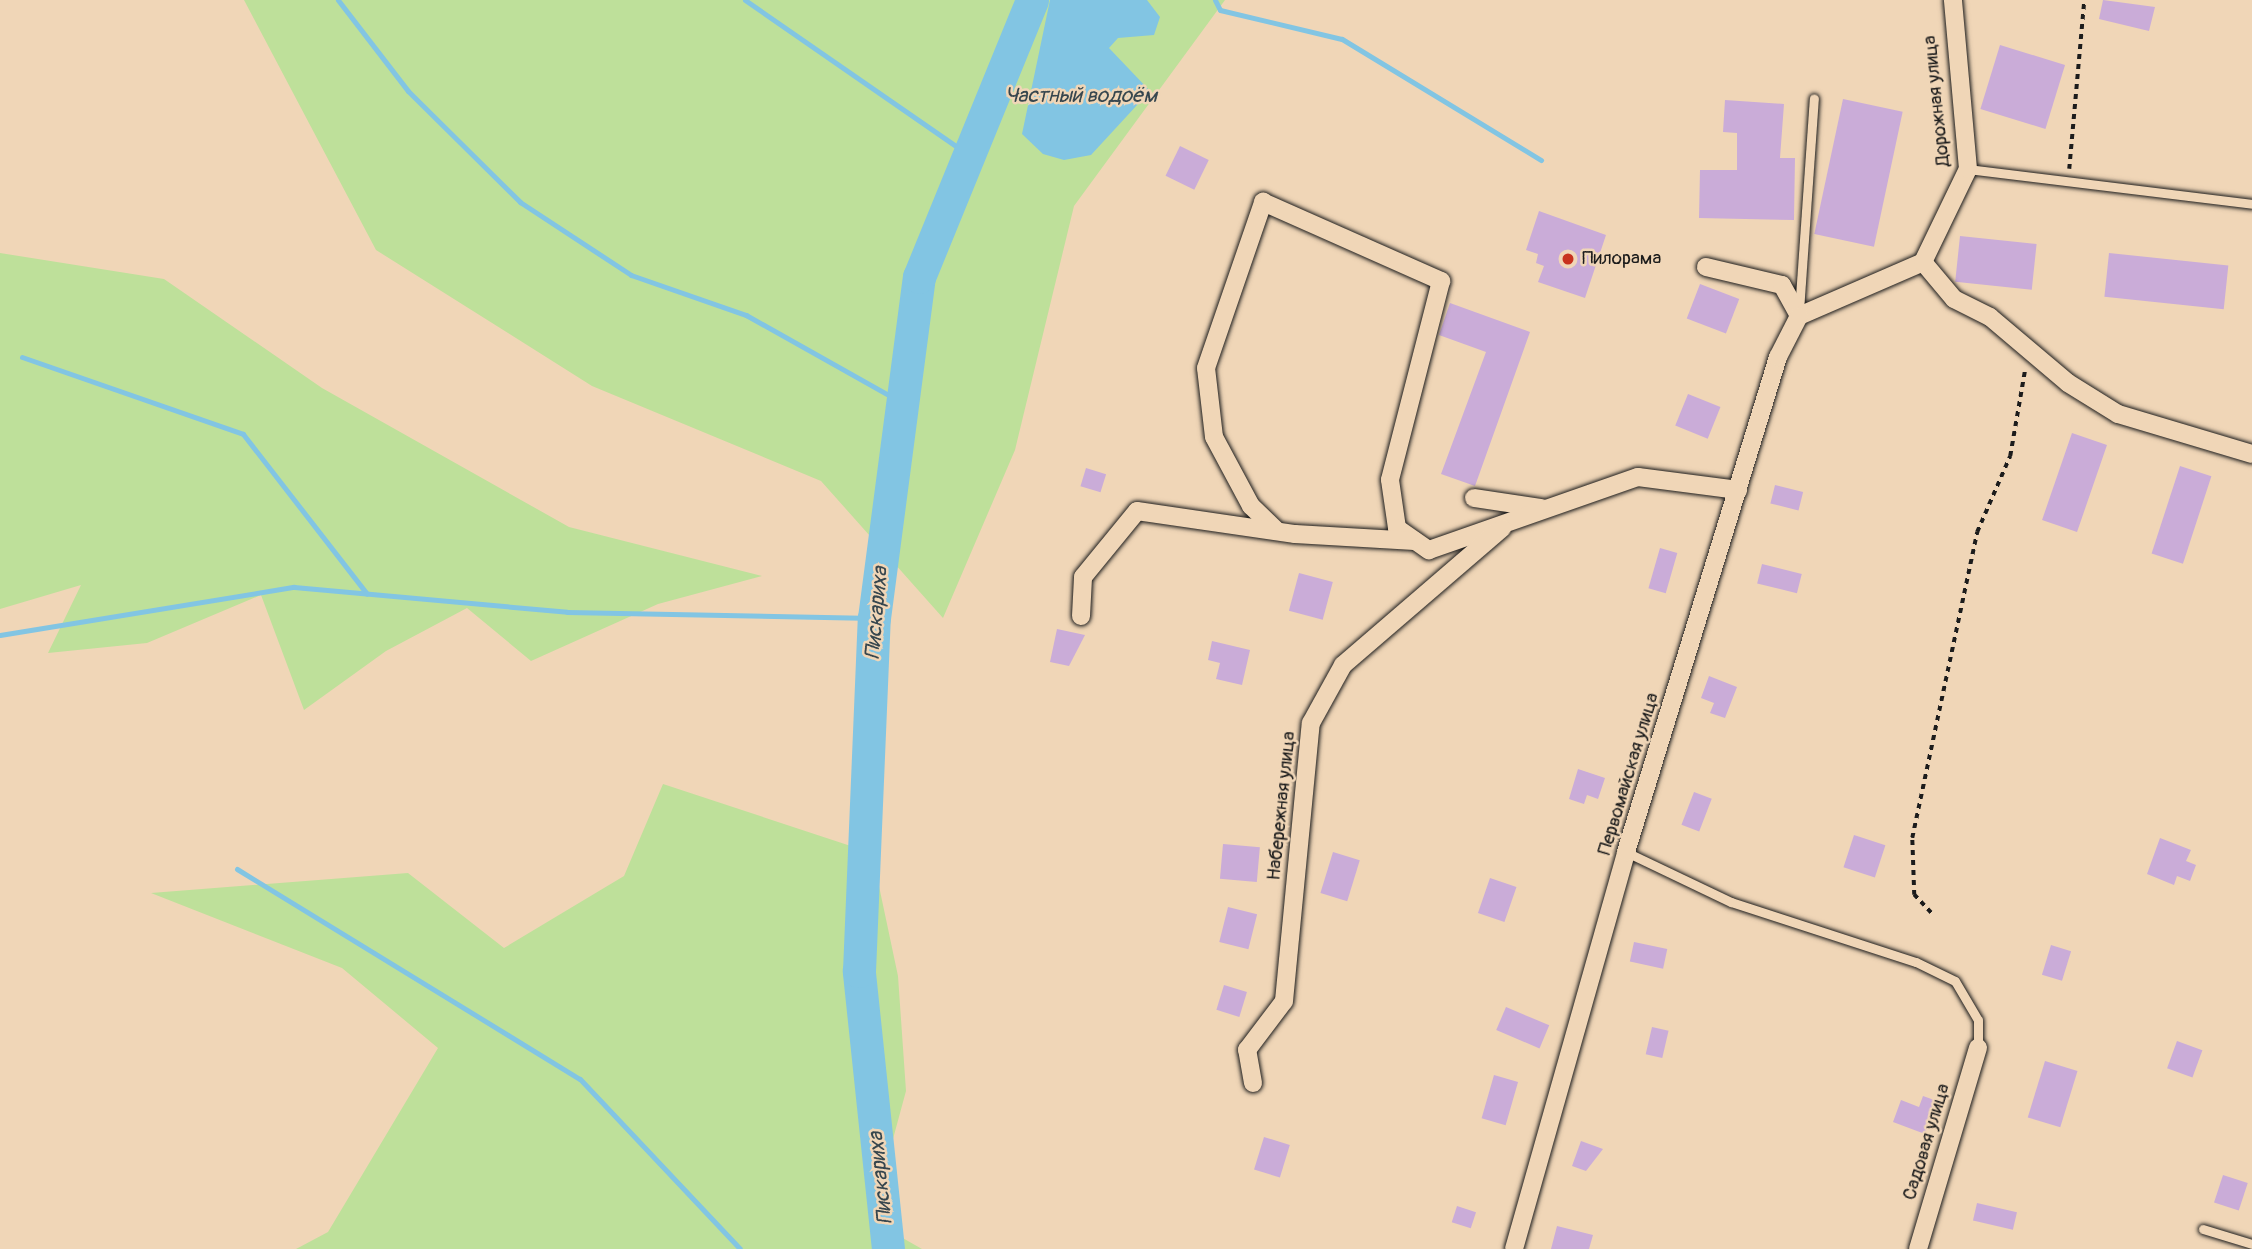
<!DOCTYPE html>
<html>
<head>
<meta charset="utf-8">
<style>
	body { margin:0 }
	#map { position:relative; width:2252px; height:1249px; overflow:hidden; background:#f0d6b7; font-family:Pangolin,sans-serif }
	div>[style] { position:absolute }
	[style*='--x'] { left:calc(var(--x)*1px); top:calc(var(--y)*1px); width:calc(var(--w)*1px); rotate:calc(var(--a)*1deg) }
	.green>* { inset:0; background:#bee09a }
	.water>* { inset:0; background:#82c5e3 }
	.stream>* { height:5px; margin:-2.5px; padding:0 2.5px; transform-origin:2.5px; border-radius:2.5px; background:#82c5e3 }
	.river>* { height:33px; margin:-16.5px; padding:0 16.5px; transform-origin:16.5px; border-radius:16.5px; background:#82c5e3 }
	.building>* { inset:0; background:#caacd8; transform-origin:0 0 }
	.path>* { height:3.5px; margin-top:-1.75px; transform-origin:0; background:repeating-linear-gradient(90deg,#1c1c1c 0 5px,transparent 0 10px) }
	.roads { filter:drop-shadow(0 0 2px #1c1c1c) drop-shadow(0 0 2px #1c1c1c) }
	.service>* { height:9px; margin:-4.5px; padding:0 4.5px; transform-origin:4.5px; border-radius:4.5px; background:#f0d6b7 }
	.minor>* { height:18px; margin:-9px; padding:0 9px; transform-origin:9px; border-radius:9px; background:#f0d6b7 }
	.dots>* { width:19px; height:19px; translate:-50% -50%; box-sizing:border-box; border:4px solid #f0d6b7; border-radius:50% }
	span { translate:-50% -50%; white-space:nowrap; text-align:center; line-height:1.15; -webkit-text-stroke:5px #f0d6b7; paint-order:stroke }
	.street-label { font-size:19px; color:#1c1c1c }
	.poi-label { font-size:19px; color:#1c1c1c }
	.left { translate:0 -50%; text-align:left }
	.water-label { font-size:21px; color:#36464e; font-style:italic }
</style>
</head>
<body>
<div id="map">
	<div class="green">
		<div style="clip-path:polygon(244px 0,1225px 0,1074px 206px,1015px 450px,943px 618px,821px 481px,592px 386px,376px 250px)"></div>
		<div style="clip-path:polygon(0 253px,164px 279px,322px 388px,569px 527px,762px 576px,658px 604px,531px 661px,467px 608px,386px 651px,304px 710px,261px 595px,147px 643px,48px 653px,81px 585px,0 609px)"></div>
		<div style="clip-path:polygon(663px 784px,872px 853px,898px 976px,906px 1091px,871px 1220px,922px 1249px,296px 1249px,328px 1232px,438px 1048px,342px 968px,151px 893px,408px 873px,504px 948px,624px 876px)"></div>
	</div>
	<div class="water">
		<div style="clip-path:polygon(1050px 0,1147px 0,1160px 17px,1154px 35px,1118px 38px,1109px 48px,1150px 91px,1091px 155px,1064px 160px,1043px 154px,1022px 134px)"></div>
	</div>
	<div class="stream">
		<div style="--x:338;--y:0;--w:115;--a:52.4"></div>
		<div style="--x:408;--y:91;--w:158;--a:44.7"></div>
		<div style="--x:520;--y:202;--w:133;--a:33.3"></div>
		<div style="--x:631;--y:275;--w:122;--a:19.2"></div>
		<div style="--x:746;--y:315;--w:180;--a:29.3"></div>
		<div style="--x:745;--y:0;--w:272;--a:34.7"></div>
		<div style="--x:1215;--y:0;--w:11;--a:63"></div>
		<div style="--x:1220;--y:10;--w:125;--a:13.4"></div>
		<div style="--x:1342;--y:39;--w:233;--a:31.3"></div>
		<div style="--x:22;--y:357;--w:234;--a:19.2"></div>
		<div style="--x:243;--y:434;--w:202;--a:52.2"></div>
		<div style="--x:0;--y:635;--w:298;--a:-9.3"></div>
		<div style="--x:294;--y:587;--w:274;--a:5.2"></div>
		<div style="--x:567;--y:612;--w:307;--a:1.1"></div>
		<div style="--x:237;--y:869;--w:402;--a:31.5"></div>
		<div style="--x:580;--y:1079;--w:233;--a:46.7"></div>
	</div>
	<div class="river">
		<div style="--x:888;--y:1249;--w:280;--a:-96"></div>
		<div style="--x:859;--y:971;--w:353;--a:-87.6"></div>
		<div style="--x:874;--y:618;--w:344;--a:-82.5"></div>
		<div style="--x:919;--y:277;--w:299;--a:-67.8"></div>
	</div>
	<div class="building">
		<div style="clip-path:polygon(2103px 0,2155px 7px,2149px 31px,2099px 19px)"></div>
		<div style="left:2000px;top:45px;width:68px;height:67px;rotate:17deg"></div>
		<div style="left:1843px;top:99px;width:61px;height:138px;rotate:12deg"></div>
		<div style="clip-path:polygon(1725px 100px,1784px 104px,1780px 158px,1795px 158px,1794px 220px,1699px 218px,1700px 170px,1737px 170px,1737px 133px,1723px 132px)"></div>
		<div style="left:1180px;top:146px;width:32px;height:33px;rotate:26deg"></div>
		<div style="clip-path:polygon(1539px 211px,1606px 235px,1585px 298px,1538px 282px,1544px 266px,1536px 263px,1538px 254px,1526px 250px)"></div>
		<div style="left:1960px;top:236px;width:77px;height:46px;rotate:6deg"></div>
		<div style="left:2109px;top:253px;width:120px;height:44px;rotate:6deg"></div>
		<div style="left:1700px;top:284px;width:42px;height:37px;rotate:21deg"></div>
		<div style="clip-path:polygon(1450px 303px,1530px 332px,1475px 486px,1441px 474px,1486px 352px,1439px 335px)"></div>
		<div style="left:1688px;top:394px;width:35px;height:34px;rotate:22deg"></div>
		<div style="left:2072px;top:433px;width:37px;height:92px;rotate:19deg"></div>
		<div style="left:2180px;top:466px;width:33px;height:92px;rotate:18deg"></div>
		<div style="left:1086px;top:468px;width:21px;height:19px;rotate:17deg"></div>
		<div style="left:1775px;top:485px;width:29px;height:19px;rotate:14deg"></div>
		<div style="left:1660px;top:548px;width:18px;height:42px;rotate:16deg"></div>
		<div style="left:1762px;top:564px;width:41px;height:20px;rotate:14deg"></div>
		<div style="left:1299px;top:573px;width:35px;height:39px;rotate:15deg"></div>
		<div style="clip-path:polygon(1057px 629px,1085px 635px,1069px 666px,1050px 662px)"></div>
		<div style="clip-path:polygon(1212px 641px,1250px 650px,1242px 685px,1216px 679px,1220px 663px,1208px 660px)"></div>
		<div style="clip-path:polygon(1709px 676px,1737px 687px,1725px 718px,1710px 713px,1714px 703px,1701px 698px)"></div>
		<div style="clip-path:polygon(1578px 769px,1605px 778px,1598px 799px,1587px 795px,1584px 804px,1569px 799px)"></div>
		<div style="left:1694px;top:792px;width:19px;height:35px;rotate:21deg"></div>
		<div style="left:1854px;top:835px;width:33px;height:34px;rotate:18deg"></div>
		<div style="clip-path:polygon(2160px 838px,2191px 850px,2186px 861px,2196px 865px,2190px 881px,2177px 876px,2174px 885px,2147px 874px)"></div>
		<div style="left:1223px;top:844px;width:37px;height:35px;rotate:5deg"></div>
		<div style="left:1333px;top:852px;width:28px;height:43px;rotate:17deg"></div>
		<div style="left:1490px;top:878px;width:28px;height:37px;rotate:19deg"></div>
		<div style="left:1228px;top:907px;width:30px;height:36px;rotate:14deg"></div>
		<div style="left:1634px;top:942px;width:34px;height:20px;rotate:12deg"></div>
		<div style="left:2051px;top:945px;width:21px;height:31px;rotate:17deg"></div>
		<div style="left:1224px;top:985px;width:24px;height:26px;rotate:17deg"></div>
		<div style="left:1506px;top:1007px;width:47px;height:25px;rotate:23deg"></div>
		<div style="left:1652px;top:1027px;width:17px;height:28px;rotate:13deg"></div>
		<div style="left:2177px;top:1041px;width:27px;height:29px;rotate:20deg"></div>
		<div style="left:2045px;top:1061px;width:34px;height:59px;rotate:17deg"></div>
		<div style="left:1494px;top:1075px;width:25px;height:45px;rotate:16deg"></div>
		<div style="clip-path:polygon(1923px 1096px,1937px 1101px,1925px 1134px,1893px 1122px,1901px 1100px,1919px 1107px)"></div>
		<div style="left:1264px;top:1137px;width:27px;height:34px;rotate:17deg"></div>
		<div style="clip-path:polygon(1581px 1141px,1603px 1149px,1586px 1171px,1572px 1166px)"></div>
		<div style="left:2223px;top:1175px;width:26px;height:29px;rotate:18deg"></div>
		<div style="left:1977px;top:1203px;width:41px;height:18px;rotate:13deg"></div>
		<div style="left:1457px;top:1206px;width:20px;height:17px;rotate:18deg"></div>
		<div style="clip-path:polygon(1557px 1226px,1593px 1235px,1589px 1249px,1551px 1249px)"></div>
	</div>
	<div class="path">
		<div style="--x:2069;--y:169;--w:170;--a:-84.9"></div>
		<div style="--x:1931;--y:913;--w:25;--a:-133"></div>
		<div style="--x:1914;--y:895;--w:57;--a:-92"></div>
		<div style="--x:1912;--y:838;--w:313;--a:-78"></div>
		<div style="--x:1977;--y:532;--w:83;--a:-66.5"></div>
		<div style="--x:2010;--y:456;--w:88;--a:-80.2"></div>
	</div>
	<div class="roads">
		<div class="service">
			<div style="--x:1968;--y:169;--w:286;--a:7"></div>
			<div style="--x:1799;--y:311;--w:213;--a:-86"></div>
			<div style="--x:1626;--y:852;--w:116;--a:25.5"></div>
			<div style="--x:1731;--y:902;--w:194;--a:18"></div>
			<div style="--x:1916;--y:962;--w:43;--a:26"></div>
			<div style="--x:1955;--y:981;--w:45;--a:59.5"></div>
			<div style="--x:1978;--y:1020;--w:28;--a:90"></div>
			<div style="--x:2203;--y:1229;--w:51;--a:17"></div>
		</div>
		<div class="minor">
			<div style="--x:1923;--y:262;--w:48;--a:50"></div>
			<div style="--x:1954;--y:299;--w:40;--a:26.6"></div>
			<div style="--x:1990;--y:317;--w:102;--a:40.2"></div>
			<div style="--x:2068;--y:383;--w:59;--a:31.8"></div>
			<div style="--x:2118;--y:414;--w:140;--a:16.6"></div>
			<div style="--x:1706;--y:267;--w:78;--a:13.3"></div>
			<div style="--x:1782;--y:285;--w:35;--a:61"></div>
			<div style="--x:1799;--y:316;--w:135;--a:-23.5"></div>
			<div style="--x:1923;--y:262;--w:103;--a:-64.2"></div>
			<div style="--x:1968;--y:169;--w:170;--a:-95.1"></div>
			<div style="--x:1474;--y:498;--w:68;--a:8.5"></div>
			<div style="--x:1277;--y:531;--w:36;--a:-136"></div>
			<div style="--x:1251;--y:506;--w:78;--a:-118.2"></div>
			<div style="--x:1214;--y:437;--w:69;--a:-96.6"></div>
			<div style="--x:1206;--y:368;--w:176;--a:-71"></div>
			<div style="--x:1263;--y:202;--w:195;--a:23.9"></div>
			<div style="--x:1441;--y:281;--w:205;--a:104.4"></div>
			<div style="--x:1390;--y:480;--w:49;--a:81.7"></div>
			<div style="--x:1397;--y:528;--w:39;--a:35"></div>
			<div style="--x:1429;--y:550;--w:221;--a:-19.3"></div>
			<div style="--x:1638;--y:477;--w:101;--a:7.4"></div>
			<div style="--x:1081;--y:616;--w:39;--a:-87"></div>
			<div style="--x:1083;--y:577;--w:85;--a:-50.7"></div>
			<div style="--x:1137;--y:511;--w:160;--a:8.3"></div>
			<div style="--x:1295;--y:534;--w:120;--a:3.3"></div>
			<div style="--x:1253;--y:1083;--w:34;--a:-100"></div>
			<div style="--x:1247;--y:1050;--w:61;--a:-52.9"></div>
			<div style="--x:1284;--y:1001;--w:279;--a:-84.5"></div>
			<div style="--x:1311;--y:723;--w:66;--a:-61.1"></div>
			<div style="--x:1343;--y:665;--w:210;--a:-40.7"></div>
			<div style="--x:1514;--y:1249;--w:412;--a:-74.2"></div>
			<div style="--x:1626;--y:852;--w:518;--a:-72.93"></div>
			<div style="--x:1778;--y:357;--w:46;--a:-62.9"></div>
			<div style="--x:1918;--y:1249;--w:210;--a:-73.4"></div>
		</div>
	</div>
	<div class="dots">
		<div style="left:1568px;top:259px;background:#c8321e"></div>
	</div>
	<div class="street-label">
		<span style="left:1937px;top:101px;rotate:-96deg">Дорожная улица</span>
		<span style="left:1629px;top:774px;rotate:-73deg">Первомайская улица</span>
		<span style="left:1282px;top:806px;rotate:-84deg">Набережная улица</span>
		<span style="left:1927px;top:1142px;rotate:-73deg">Садовая улица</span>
	</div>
	<div class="poi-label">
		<span class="left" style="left:1582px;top:259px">Пилорама</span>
	</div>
	<div class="water-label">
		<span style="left:1081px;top:96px">Частный водоём</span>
		<span style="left:877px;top:613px;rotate:-85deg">Пискариха</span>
		<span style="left:881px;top:1178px;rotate:-96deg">Пискариха</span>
	</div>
</div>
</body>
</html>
